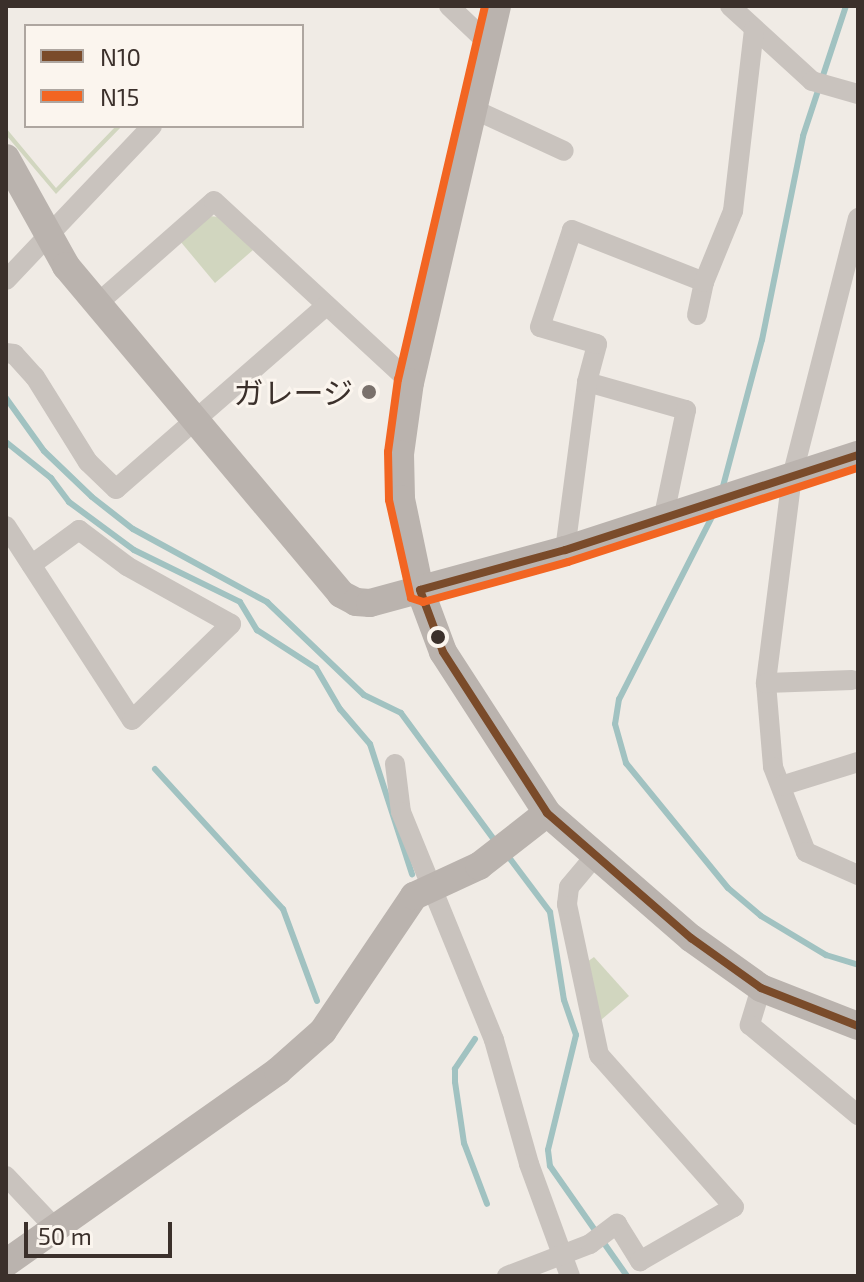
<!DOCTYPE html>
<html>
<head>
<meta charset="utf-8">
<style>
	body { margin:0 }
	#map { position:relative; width:864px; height:1282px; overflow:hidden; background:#f0ebe5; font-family:"Exo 2","Noto Sans JP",sans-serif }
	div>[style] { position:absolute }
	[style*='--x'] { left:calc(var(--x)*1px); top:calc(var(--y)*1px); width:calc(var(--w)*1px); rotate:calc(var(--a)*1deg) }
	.green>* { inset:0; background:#d1d6bf }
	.stream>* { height:6px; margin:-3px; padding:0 3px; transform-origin:3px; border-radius:3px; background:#a1c2c1 }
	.street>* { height:20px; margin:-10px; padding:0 10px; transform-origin:10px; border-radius:10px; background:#c9c3be }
	.secondary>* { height:28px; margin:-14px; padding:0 14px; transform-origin:14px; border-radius:14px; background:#bab3ae }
	.bus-1>* { height:8px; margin:-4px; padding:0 4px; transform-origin:4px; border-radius:4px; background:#7a4b2a }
	.bus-2>* { height:8px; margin:-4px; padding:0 4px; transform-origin:4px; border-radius:4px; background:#f26522 }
	.dots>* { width:22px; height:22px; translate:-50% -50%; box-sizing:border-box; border:4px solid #fbf5ee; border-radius:50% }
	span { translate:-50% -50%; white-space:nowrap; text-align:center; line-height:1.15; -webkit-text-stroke:6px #fbf5ee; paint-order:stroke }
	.poi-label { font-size:30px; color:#3b302b }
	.right { translate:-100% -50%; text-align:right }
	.frame { position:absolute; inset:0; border:8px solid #3b302b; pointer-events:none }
	.legend { position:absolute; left:24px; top:24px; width:280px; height:104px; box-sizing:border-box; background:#fbf5ee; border:2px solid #aea6a0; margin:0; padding:10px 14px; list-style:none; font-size:24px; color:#3b302b }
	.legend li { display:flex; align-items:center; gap:16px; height:40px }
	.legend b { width:40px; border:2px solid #aea6a0 }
	.scale { position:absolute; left:24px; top:1222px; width:148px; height:36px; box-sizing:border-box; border:4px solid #3b302b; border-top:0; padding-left:10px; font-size:24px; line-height:28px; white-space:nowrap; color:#3b302b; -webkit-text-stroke:6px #fbf5ee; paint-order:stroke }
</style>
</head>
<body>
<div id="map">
	<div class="green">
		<div style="clip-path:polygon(116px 126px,122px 126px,56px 194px,6px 135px,6px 128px,56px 188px)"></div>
		<div style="clip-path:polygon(208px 216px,220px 217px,253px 250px,215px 283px,180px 241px)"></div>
		<div style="clip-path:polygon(594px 957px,629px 996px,601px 1020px,587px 962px)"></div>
	</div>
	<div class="stream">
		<div style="--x:6;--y:398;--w:65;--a:54.4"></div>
		<div style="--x:44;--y:451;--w:66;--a:43.8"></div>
		<div style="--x:92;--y:497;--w:52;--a:38"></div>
		<div style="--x:133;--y:529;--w:153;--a:28.6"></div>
		<div style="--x:267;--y:602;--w:134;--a:43.8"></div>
		<div style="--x:364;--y:695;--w:41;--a:25.9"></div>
		<div style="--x:401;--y:713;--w:159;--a:53.7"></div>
		<div style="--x:6;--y:442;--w:58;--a:38.7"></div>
		<div style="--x:51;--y:478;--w:30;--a:53"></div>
		<div style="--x:69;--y:502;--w:81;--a:36.4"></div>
		<div style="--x:134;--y:550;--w:118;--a:26.1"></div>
		<div style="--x:240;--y:602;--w:33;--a:59"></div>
		<div style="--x:257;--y:630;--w:70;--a:32.8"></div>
		<div style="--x:316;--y:668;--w:48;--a:59.7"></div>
		<div style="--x:340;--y:709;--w:46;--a:49.4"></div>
		<div style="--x:370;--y:744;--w:137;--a:72.1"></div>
		<div style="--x:722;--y:490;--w:155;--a:-75.1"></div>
		<div style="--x:762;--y:340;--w:208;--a:-78.6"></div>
		<div style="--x:803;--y:136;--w:137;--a:-71.7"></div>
		<div style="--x:716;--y:509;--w:213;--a:117"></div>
		<div style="--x:619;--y:699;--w:25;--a:99"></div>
		<div style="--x:615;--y:724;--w:41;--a:74.2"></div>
		<div style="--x:626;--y:763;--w:161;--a:50.8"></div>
		<div style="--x:728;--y:888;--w:43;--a:40.3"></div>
		<div style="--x:761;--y:916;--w:76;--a:31"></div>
		<div style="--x:826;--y:955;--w:34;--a:17"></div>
		<div style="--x:155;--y:769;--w:190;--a:47.6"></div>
		<div style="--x:283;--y:909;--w:98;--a:69.7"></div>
		<div style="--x:508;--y:856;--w:70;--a:53.1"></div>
		<div style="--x:550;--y:912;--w:89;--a:81"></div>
		<div style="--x:564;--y:1000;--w:37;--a:71"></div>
		<div style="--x:576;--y:1035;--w:118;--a:103.7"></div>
		<div style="--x:548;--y:1150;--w:16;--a:83"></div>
		<div style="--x:550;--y:1166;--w:134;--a:55"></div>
		<div style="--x:475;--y:1039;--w:36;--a:124"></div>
		<div style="--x:455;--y:1069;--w:13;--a:90"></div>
		<div style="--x:455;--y:1082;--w:62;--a:81.6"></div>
		<div style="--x:464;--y:1143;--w:65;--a:69.3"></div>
	</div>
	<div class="street">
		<div style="--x:449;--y:6;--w:54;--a:43.5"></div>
		<div style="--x:730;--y:6;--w:111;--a:42.4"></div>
		<div style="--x:812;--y:81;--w:48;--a:15.8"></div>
		<div style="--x:471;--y:108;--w:102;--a:24.8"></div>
		<div style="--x:858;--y:218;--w:266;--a:104.3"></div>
		<div style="--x:792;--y:476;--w:209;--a:97.2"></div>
		<div style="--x:766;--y:683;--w:84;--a:85.2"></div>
		<div style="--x:773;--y:767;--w:91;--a:68.8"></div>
		<div style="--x:806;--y:852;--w:57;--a:23.9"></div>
		<div style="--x:6;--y:280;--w:212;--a:-46.5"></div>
		<div style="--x:98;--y:303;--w:154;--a:-41.3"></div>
		<div style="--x:214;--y:201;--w:267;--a:42.7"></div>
		<div style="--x:697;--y:315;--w:34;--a:-78"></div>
		<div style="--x:6;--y:353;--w:8;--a:7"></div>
		<div style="--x:14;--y:354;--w:31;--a:48"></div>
		<div style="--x:35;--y:377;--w:100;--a:58.1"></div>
		<div style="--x:88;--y:462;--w:39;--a:44"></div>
		<div style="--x:116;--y:489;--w:279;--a:-41.1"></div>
		<div style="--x:587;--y:382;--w:103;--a:15.8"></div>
		<div style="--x:686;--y:410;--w:112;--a:101.8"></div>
		<div style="--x:6;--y:526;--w:231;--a:57"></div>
		<div style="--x:132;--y:720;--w:138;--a:-44.1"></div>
		<div style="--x:231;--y:624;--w:119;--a:-150.9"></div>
		<div style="--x:127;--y:566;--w:60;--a:-143.1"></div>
		<div style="--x:79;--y:530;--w:59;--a:143.9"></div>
		<div style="--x:565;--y:550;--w:169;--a:-82.5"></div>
		<div style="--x:587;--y:382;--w:39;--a:-75"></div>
		<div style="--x:597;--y:344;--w:59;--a:-163.4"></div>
		<div style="--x:540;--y:327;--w:102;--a:-71.7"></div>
		<div style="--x:572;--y:230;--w:142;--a:21.5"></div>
		<div style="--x:704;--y:282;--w:77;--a:-67.8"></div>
		<div style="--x:733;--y:211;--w:182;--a:-83.4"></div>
		<div style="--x:766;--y:683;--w:86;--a:-2"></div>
		<div style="--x:395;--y:764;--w:48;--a:82.9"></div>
		<div style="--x:401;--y:812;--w:246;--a:67.8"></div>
		<div style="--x:494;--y:1040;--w:129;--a:74.2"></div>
		<div style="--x:529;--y:1164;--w:119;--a:69.9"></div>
		<div style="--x:781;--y:786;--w:81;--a:-17.3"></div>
		<div style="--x:761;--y:988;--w:39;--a:107"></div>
		<div style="--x:750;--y:1025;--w:141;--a:39.8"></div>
		<div style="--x:6;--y:1176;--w:71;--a:46.7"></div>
		<div style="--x:507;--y:1276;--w:89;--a:-21.1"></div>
		<div style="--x:590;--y:1244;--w:34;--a:-37"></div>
		<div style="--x:617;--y:1224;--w:44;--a:58.1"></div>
		<div style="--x:640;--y:1261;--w:108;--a:-29.9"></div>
		<div style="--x:734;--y:1207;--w:203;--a:-131.6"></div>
		<div style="--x:599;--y:1055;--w:154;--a:-102"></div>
		<div style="--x:567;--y:904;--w:17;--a:-83"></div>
		<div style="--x:569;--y:887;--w:39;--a:-50"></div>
	</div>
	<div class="secondary">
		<div style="--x:497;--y:6;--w:386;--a:103"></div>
		<div style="--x:410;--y:382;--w:73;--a:97.9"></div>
		<div style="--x:400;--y:454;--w:45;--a:88.7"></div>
		<div style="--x:401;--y:499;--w:93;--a:78.2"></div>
		<div style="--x:420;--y:590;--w:66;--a:69.6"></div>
		<div style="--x:443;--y:652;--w:192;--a:57.1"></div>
		<div style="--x:547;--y:813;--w:191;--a:41"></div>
		<div style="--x:691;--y:938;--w:86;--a:35.5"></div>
		<div style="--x:761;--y:988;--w:104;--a:21.4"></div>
		<div style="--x:6;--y:158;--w:124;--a:60.9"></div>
		<div style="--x:66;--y:266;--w:428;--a:50"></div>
		<div style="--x:341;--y:594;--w:17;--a:28"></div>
		<div style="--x:356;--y:602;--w:14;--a:4"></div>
		<div style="--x:370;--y:603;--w:202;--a:-15.2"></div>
		<div style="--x:565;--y:550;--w:308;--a:-18"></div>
		<div style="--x:6;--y:1263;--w:333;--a:-35.2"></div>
		<div style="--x:278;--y:1071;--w:60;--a:-41.6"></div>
		<div style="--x:323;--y:1031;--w:163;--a:-56"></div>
		<div style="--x:414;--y:896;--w:72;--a:-24.8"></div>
		<div style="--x:479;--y:866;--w:86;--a:-37.9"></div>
	</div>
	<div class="bus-1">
		<div style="--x:858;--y:455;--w:308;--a:162"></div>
		<div style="--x:565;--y:550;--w:150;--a:164.6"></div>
		<div style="--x:420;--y:590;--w:66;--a:69.6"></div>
		<div style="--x:443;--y:652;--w:192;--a:57.1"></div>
		<div style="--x:547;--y:813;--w:191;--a:41"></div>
		<div style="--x:691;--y:938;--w:86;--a:35.5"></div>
		<div style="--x:761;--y:988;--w:104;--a:21.4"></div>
	</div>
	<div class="bus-2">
		<div style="--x:485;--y:6;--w:383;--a:103.1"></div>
		<div style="--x:398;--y:379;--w:74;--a:97.8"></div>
		<div style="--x:388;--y:452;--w:48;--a:88.8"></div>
		<div style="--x:389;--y:500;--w:100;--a:77.3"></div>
		<div style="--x:411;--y:598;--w:13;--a:18"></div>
		<div style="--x:423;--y:602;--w:150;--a:-15.4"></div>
		<div style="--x:568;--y:562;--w:305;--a:-18"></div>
	</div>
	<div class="dots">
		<div style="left:369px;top:392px;background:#7a716c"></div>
		<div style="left:438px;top:637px;background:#3b302b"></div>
	</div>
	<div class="poi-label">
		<span class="right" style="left:353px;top:392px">ガレージ</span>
	</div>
	<div class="frame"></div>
	<ul class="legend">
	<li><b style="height:10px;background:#7a4b2a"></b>N10</li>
	<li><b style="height:10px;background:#f26522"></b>N15</li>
	</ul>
	<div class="scale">50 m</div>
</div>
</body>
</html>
